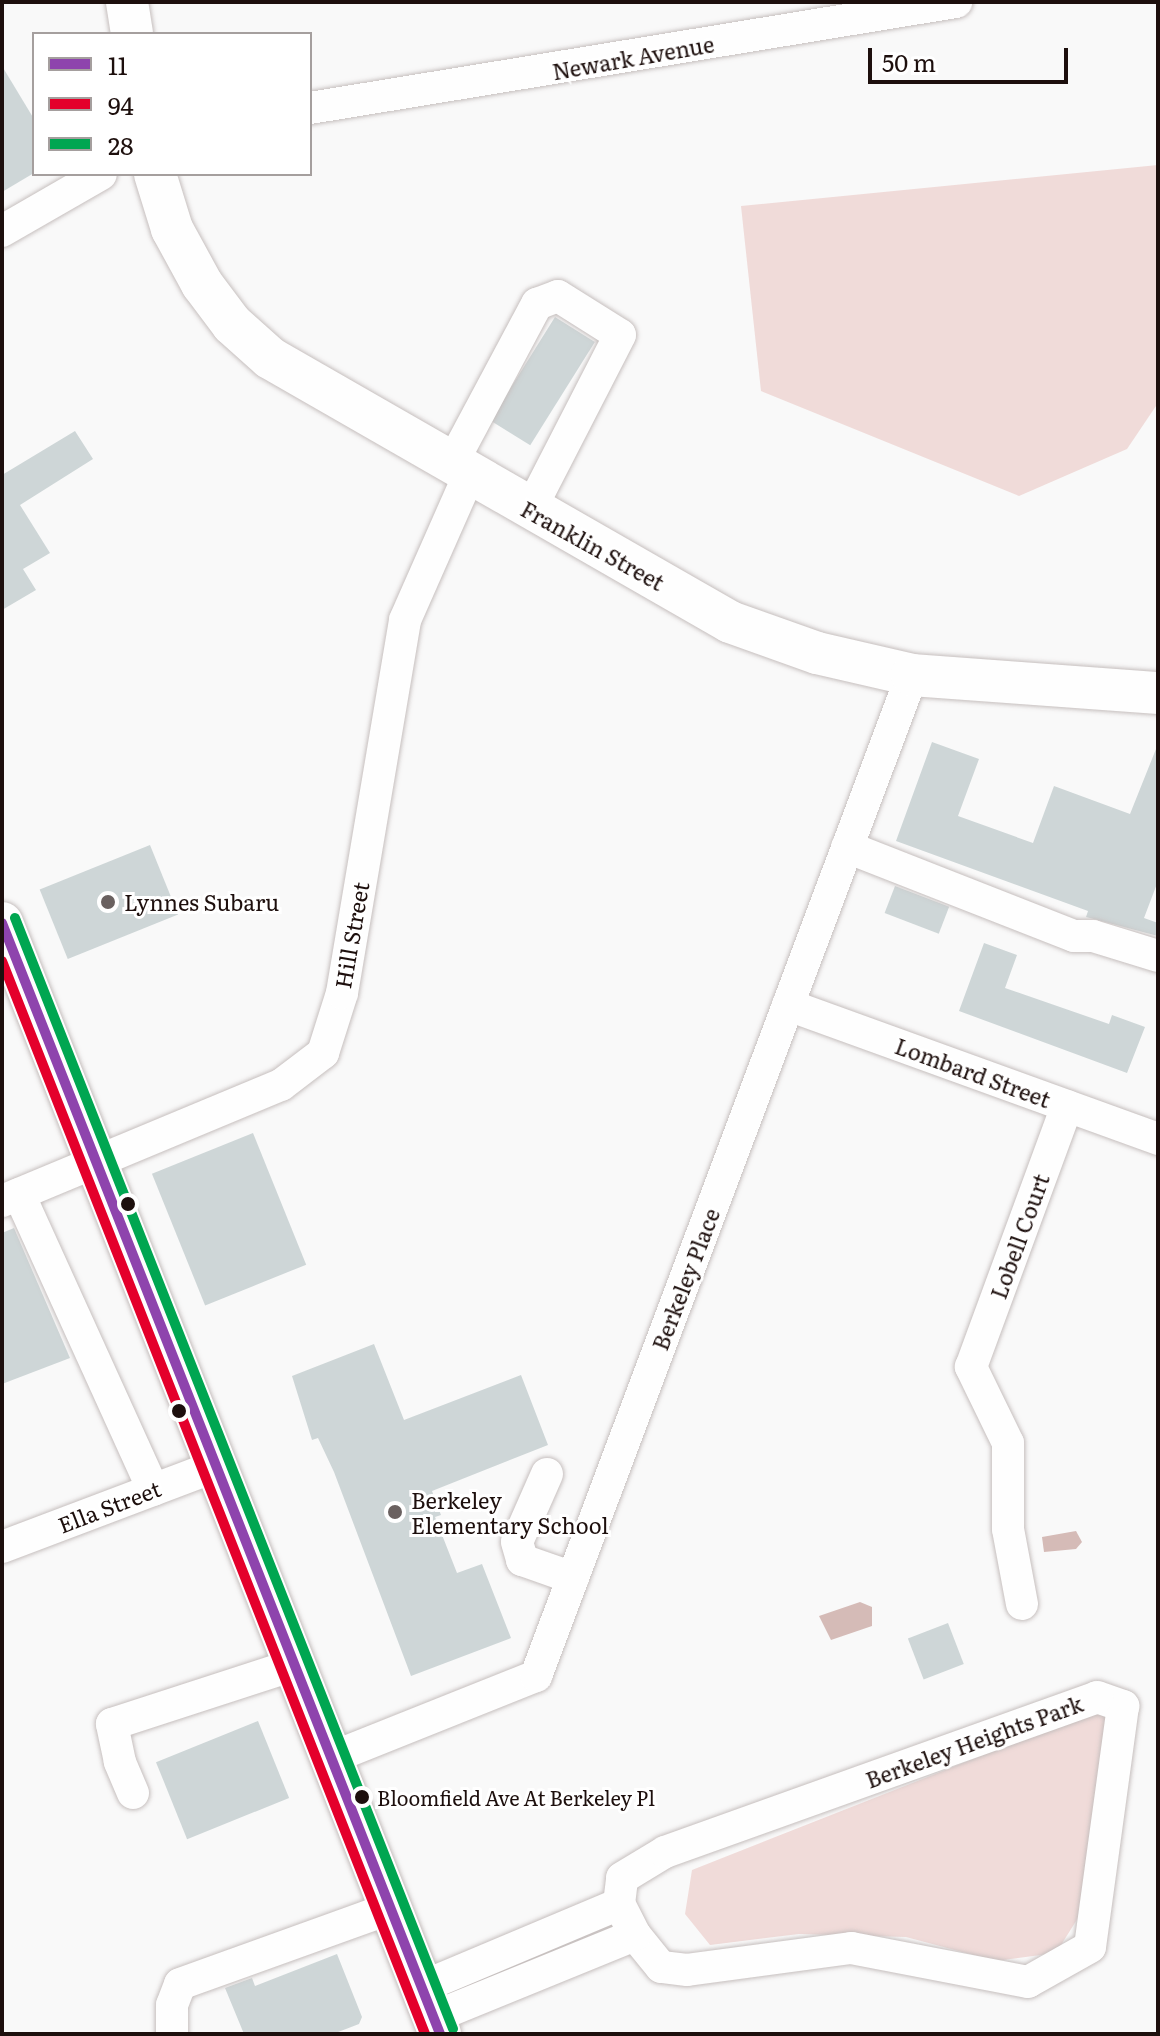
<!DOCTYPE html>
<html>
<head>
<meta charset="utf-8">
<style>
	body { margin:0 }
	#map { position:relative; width:1160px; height:2036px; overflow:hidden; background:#f9f9f9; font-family:Literata,serif }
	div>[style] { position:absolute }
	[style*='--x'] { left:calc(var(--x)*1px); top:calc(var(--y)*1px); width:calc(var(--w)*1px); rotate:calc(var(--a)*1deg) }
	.green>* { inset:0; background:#f0dbd9 }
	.water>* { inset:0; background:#d5bbb7 }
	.building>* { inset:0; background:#ced6d7; transform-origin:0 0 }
	.roads { filter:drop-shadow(0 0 2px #c6bfbe) drop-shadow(0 0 2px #c6bfbe) }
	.minor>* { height:32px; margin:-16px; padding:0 16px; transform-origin:16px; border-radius:16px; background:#fefefe }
	.major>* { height:42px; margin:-21px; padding:0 21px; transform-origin:21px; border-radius:21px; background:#fefefe }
	.bus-1>* { height:10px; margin:-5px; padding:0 5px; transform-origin:5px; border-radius:5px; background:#8e44ad }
	.bus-2>* { height:10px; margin:-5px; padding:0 5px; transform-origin:5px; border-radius:5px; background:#e4002b }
	.bus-3>* { height:10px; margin:-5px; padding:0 5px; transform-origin:5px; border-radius:5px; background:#00a651 }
	.dots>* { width:22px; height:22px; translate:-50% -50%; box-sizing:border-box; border:4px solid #fff; border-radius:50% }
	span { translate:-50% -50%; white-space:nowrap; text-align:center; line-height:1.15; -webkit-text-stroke:6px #fff; paint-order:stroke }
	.bus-label { font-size:20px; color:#1d0f0d }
	.left { translate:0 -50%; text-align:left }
	.street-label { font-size:22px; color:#1d0f0d }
	.poi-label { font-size:22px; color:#1d0f0d }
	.frame { position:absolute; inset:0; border:4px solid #1d0f0d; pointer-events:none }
	.legend { position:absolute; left:32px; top:32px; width:280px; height:144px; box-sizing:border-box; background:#fff; border:2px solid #a59f9e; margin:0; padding:10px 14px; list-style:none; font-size:24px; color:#1d0f0d }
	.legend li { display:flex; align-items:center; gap:16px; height:40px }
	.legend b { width:40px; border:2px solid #a59f9e }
	.scale { position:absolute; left:868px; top:48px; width:200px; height:36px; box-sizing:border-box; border:4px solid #1d0f0d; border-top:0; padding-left:10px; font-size:24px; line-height:28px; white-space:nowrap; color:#1d0f0d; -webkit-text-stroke:6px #fff; paint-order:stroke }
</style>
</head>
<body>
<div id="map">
	<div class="green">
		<div style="clip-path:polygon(1158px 165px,1158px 403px,1127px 449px,1019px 496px,761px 391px,741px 206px)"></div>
		<div style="clip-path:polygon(1105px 1707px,1108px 1737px,1088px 1902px,1056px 1953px,996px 1961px,906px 1937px,799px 1934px,710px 1945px,685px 1914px,692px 1870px)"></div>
	</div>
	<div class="water">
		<div style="clip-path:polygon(1076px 1531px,1082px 1542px,1076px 1549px,1044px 1552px,1042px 1537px)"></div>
		<div style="clip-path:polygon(860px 1602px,872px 1607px,872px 1626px,831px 1640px,819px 1616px)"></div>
	</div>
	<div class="building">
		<div style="clip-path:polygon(2px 66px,34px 119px,34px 173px,2px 192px)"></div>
		<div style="left:555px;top:317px;width:47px;height:122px;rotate:32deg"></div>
		<div style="clip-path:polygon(75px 431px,93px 459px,20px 505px,50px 553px,23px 569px,36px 590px,2px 610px,2px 475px)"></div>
		<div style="clip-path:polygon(932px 742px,979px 759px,958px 816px,1033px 843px,1054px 786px,1130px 814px,1158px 744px,1158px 881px,1144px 918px,1158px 923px,1158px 936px,1086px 917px,1088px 911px,896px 841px)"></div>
		<div style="left:150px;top:845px;width:75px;height:119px;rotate:68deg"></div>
		<div style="left:895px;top:886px;width:58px;height:29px;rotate:21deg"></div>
		<div style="clip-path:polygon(984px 943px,1017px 955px,1005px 988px,1109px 1024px,1112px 1015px,1145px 1027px,1127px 1073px,959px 1011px)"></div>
		<div style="left:253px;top:1133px;width:142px;height:109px;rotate:68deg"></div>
		<div style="clip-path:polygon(14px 1228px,70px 1358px,2px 1384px,2px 1233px)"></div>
		<div style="clip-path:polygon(374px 1344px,404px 1420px,521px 1375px,548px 1445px,432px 1491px,441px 1515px,435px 1517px,457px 1573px,482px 1564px,511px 1638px,411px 1676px,334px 1472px,318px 1438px,312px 1440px,292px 1376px)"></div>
		<div style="left:948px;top:1623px;width:44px;height:43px;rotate:69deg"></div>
		<div style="left:258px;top:1721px;width:83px;height:110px;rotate:68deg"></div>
		<div style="clip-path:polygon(337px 1954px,362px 2017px,359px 2024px,333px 2034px,244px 2034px,225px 1988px,252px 1978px,255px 1986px)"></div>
	</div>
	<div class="roads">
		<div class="minor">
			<div style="--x:310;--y:108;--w:655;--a:-9.32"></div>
			<div style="--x:2;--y:231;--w:114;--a:-29.9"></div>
			<div style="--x:451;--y:465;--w:183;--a:-61.9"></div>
			<div style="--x:537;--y:304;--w:22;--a:-21"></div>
			<div style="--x:558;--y:296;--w:73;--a:32.2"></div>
			<div style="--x:620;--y:335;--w:197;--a:117.2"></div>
			<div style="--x:847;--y:847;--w:244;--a:21.4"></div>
			<div style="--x:1074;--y:936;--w:19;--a:0"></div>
			<div style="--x:1093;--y:936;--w:68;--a:17.1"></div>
			<div style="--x:788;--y:1005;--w:394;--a:19.9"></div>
			<div style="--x:19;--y:1194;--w:325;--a:65.6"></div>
			<div style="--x:2;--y:1201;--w:302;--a:-22.6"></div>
			<div style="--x:281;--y:1085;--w:53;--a:-37.3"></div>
			<div style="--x:323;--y:1053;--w:63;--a:-72.4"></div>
			<div style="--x:342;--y:993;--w:378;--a:-80.4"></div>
			<div style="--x:405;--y:620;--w:158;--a:-66.2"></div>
			<div style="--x:547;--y:1474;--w:74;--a:113.8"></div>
			<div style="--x:517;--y:1542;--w:19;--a:74"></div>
			<div style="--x:522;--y:1560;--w:54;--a:19.4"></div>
			<div style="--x:2;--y:1547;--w:229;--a:-20.7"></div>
			<div style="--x:1022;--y:1604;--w:76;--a:-100.6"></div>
			<div style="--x:1008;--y:1529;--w:86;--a:-90"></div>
			<div style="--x:1008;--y:1443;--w:85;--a:-116"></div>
			<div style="--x:971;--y:1367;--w:278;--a:-69.8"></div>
			<div style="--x:1097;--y:1697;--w:28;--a:19"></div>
			<div style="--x:1123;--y:1706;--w:243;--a:97.8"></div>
			<div style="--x:1090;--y:1947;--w:71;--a:150.6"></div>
			<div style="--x:1028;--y:1982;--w:180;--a:-169.1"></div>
			<div style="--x:851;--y:1948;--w:165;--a:172.4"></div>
			<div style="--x:687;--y:1970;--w:26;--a:-173"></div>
			<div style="--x:661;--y:1967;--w:41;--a:-129.1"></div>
			<div style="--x:635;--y:1935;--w:35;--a:-117"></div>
			<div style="--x:619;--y:1904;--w:26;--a:-83"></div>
			<div style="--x:622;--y:1878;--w:50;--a:-31.2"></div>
			<div style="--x:665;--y:1852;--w:459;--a:-19.7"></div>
			<div style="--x:331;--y:1758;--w:221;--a:-21.8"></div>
			<div style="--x:536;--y:1676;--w:1069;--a:-69.41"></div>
			<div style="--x:133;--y:1793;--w:34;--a:-113"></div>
			<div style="--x:120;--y:1762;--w:39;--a:-102"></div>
			<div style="--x:112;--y:1724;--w:191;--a:-18"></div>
			<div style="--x:422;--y:1987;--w:214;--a:-22.8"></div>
			<div style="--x:434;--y:2017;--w:217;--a:-22.2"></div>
			<div style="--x:172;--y:2034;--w:29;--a:-90"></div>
			<div style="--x:172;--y:2005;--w:22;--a:-69"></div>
			<div style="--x:180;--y:1984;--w:224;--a:-19.8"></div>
		</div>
		<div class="major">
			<div style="--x:127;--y:2;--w:32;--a:81"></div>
			<div style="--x:155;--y:174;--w:58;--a:72.8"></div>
			<div style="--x:172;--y:229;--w:63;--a:61.4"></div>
			<div style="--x:202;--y:284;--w:50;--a:53.1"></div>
			<div style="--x:232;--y:324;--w:51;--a:41.8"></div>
			<div style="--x:270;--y:358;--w:530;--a:29.85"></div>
			<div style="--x:730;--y:622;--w:92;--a:19.6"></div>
			<div style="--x:817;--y:653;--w:98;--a:13"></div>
			<div style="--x:912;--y:675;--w:247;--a:4.2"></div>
			<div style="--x:2;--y:923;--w:1194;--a:68.48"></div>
		</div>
	</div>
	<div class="bus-1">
		<div style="--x:2;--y:923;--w:1194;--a:68.48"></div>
	</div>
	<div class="bus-2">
		<div style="--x:2;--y:961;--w:1153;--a:68.48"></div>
	</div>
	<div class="bus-3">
		<div style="--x:15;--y:918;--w:1194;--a:68.48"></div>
	</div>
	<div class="dots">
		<div style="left:108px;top:902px;background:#6a6160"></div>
		<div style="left:128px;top:1204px;background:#1d0f0d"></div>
		<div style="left:179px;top:1411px;background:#1d0f0d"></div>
		<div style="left:395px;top:1512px;background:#6a6160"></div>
		<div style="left:362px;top:1797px;background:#1d0f0d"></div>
	</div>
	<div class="bus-label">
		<span class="left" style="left:377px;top:1797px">Bloomfield Ave At Berkeley Pl</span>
	</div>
	<div class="street-label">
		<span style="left:633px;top:57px;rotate:-10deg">Newark Avenue</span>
		<span style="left:593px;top:545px;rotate:29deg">Franklin Street</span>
		<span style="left:351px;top:935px;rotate:-80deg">Hill Street</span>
		<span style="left:973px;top:1072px;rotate:20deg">Lombard Street</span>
		<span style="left:1019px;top:1236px;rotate:-70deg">Lobell Court</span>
		<span style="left:685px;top:1279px;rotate:-69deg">Berkeley Place</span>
		<span style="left:109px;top:1506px;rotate:-21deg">Ella Street</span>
		<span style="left:974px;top:1741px;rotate:-20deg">Berkeley Heights Park</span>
	</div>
	<div class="poi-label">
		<span class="left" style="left:124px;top:902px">Lynnes Subaru</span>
		<span class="left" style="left:411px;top:1512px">Berkeley<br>Elementary School</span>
	</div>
	<div class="frame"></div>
	<ul class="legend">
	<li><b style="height:10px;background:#8e44ad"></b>11</li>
	<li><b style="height:10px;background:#e4002b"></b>94</li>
	<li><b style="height:10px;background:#00a651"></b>28</li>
	</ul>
	<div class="scale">50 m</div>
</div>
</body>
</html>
